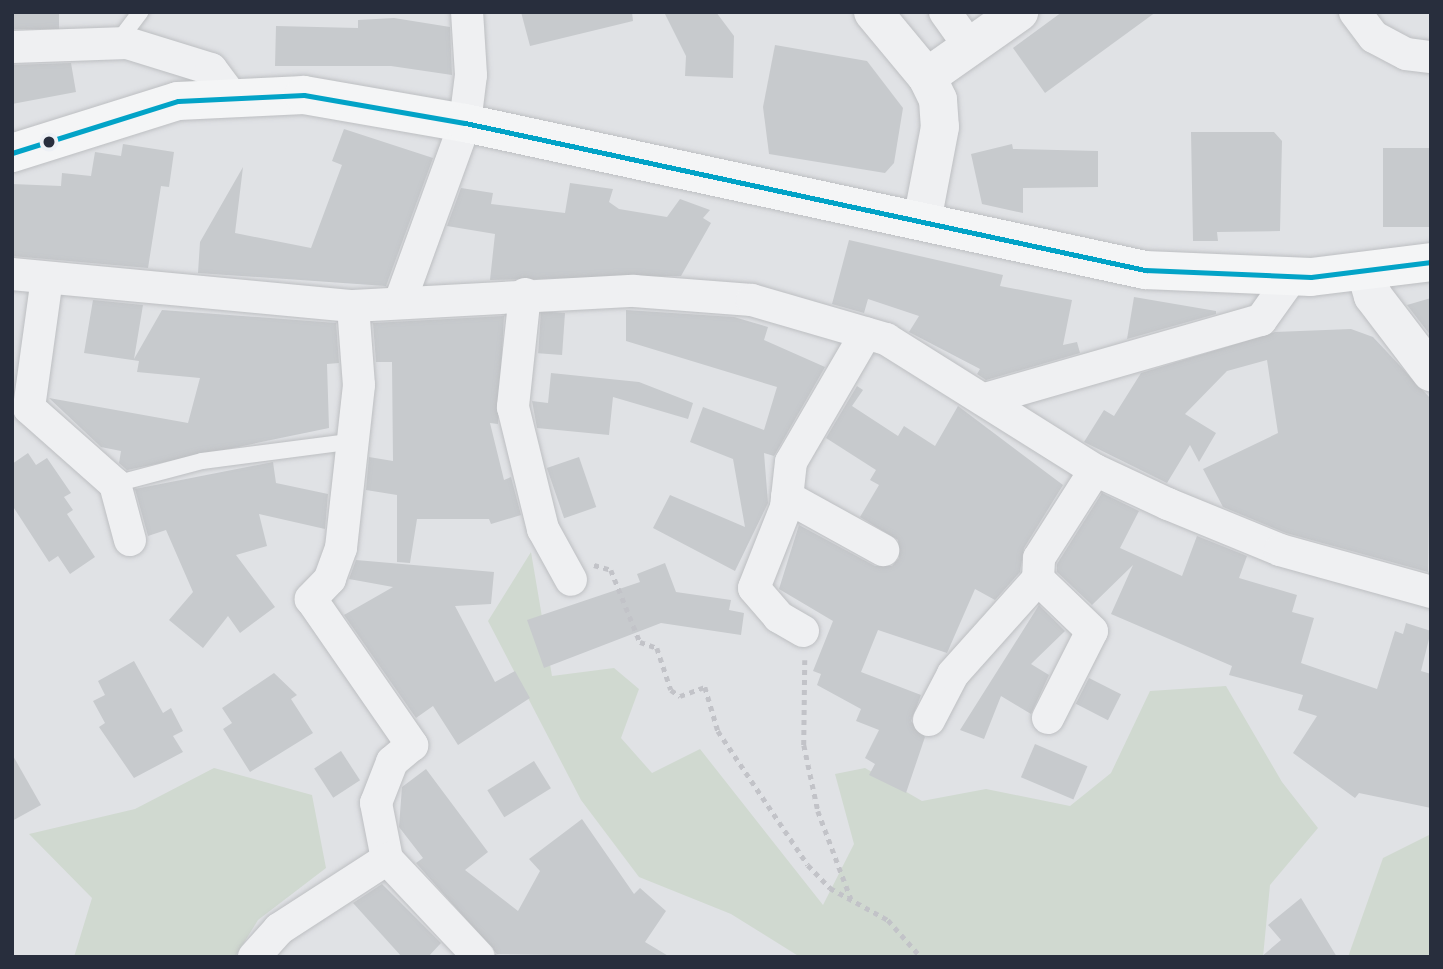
<!DOCTYPE html>
<html>
<head>
<meta charset="utf-8">
<style>
	body { margin:0 }
	#map { position:relative; width:1443px; height:969px; overflow:hidden; background:#e0e2e5; font-family:"Work Sans",sans-serif }
	div>[style] { position:absolute }
	[style*='--x'] { left:calc(var(--x)*1px); top:calc(var(--y)*1px); width:calc(var(--w)*1px); rotate:calc(var(--a)*1deg) }
	.green>* { inset:0; background:#d0d9d0 }
	.building>* { inset:0; background:#c7cacd; transform-origin:0 0 }
	.path>* { height:4.5px; margin-top:-2.25px; transform-origin:0; background:repeating-linear-gradient(90deg,#c2c3c8 0 5px,transparent 0 10px) }
	.roads { filter:drop-shadow(0 0 2px #bdbfc2) drop-shadow(0 0 2px #bdbfc2) }
	.service>* { height:16px; margin:-8px; padding:0 8px; transform-origin:8px; border-radius:8px; background:#eff0f2 }
	.minor>* { height:32px; margin:-16px; padding:0 16px; transform-origin:16px; border-radius:16px; background:#eff0f2 }
	.tertiary>* { height:38px; margin:-19px; padding:0 19px; transform-origin:19px; border-radius:19px; background:#eff0f2 }
	.trunk>* { height:38px; margin:-19px; padding:0 19px; transform-origin:19px; border-radius:19px; background:#f4f5f6 }
	.bus-1>* { height:5px; margin:-2.5px; padding:0 2.5px; transform-origin:2.5px; border-radius:2.5px; background:#02a3c7 }
	.dots>* { width:19px; height:19px; translate:-50% -50%; box-sizing:border-box; border:4px solid #edf0f5; border-radius:50% }
	span { translate:-50% -50%; white-space:nowrap; text-align:center; line-height:1.15; -webkit-text-stroke:5px #edf0f5; paint-order:stroke }
	.frame { position:absolute; inset:0; border:14px solid #282e3d; pointer-events:none }
</style>
</head>
<body>
<div id="map">
	<div class="green">
		<div style="clip-path:polygon(531px 552px,552px 676px,614px 668px,639px 689px,621px 738px,652px 773px,700px 749px,823px 905px,854px 844px,835px 774px,865px 768px,922px 801px,986px 789px,1070px 806px,1111px 773px,1150px 691px,1226px 686px,1282px 782px,1318px 828px,1270px 885px,1263px 957px,800px 957px,731px 914px,639px 877px,581px 800px,488px 621px)"></div>
		<div style="clip-path:polygon(214px 768px,312px 795px,326px 868px,258px 920px,235px 957px,74px 957px,92px 898px,29px 834px,135px 809px)"></div>
		<div style="clip-path:polygon(1431px 834px,1431px 957px,1348px 957px,1383px 858px)"></div>
	</div>
	<div class="building">
		<div style="left:12px;top:12px;width:47px;height:17px"></div>
		<div style="clip-path:polygon(521px 12px,632px 12px,633px 21px,530px 46px)"></div>
		<div style="clip-path:polygon(664px 12px,716px 12px,734px 36px,733px 78px,685px 76px,686px 56px)"></div>
		<div style="clip-path:polygon(1062px 12px,1156px 12px,1045px 93px,1013px 48px)"></div>
		<div style="clip-path:polygon(394px 18px,450px 27px,452px 75px,391px 66px,275px 66px,276px 26px,358px 28px,358px 20px)"></div>
		<div style="clip-path:polygon(775px 45px,867px 61px,903px 108px,894px 163px,885px 173px,769px 154px,763px 107px)"></div>
		<div style="clip-path:polygon(71px 63px,76px 92px,12px 104px,12px 65px)"></div>
		<div style="clip-path:polygon(344px 129px,433px 158px,386px 286px,198px 273px,200px 242px,243px 167px,235px 233px,311px 248px,342px 165px,332px 161px)"></div>
		<div style="clip-path:polygon(1191px 132px,1274px 132px,1282px 141px,1280px 231px,1217px 232px,1218px 241px,1193px 241px)"></div>
		<div style="clip-path:polygon(123px 144px,174px 152px,169px 187px,161px 186px,148px 268px,12px 256px,12px 184px,61px 186px,62px 173px,91px 176px,95px 152px,121px 156px)"></div>
		<div style="clip-path:polygon(1012px 144px,1013px 149px,1098px 151px,1098px 187px,1023px 188px,1023px 213px,982px 204px,971px 154px)"></div>
		<div style="left:1431px;top:148px;width:79px;height:48px;rotate:90deg"></div>
		<div style="clip-path:polygon(570px 183px,613px 189px,609px 202px,619px 209px,667px 217px,680px 199px,710px 210px,703px 218px,711px 223px,681px 276px,490px 280px,495px 234px,447px 226px,461px 188px,493px 193px,491px 204px,565px 213px)"></div>
		<div style="clip-path:polygon(849px 240px,1003px 275px,1000px 286px,1072px 300px,1063px 345px,1077px 342px,1080px 353px,986px 380px,977px 374px,980px 369px,909px 332px,919px 316px,868px 299px,864px 313px,832px 304px)"></div>
		<div style="clip-path:polygon(1134px 297px,1216px 311px,1216px 314px,1127px 339px)"></div>
		<div style="clip-path:polygon(1431px 298px,1431px 336px,1407px 305px)"></div>
		<div style="clip-path:polygon(93px 300px,143px 305px,134px 359px,162px 310px,336px 323px,339px 363px,327px 364px,329px 428px,127px 470px,119px 463px,121px 451px,101px 447px,49px 398px,188px 423px,200px 378px,137px 372px,139px 361px,84px 353px)"></div>
		<div style="clip-path:polygon(626px 310px,734px 317px,768px 327px,764px 340px,825px 367px,774px 456px,764px 453px,768px 503px,735px 571px,653px 528px,670px 495px,745px 527px,733px 459px,690px 442px,703px 407px,764px 430px,777px 387px,626px 341px)"></div>
		<div style="left:565px;top:313px;width:42px;height:24px;rotate:94deg"></div>
		<div style="clip-path:polygon(504px 316px,498px 424px,490px 423px,504px 480px,511px 477px,521px 515px,491px 524px,489px 519px,417px 519px,410px 563px,397px 562px,397px 495px,366px 490px,369px 457px,393px 461px,392px 362px,376px 362px,373px 323px)"></div>
		<div style="clip-path:polygon(1351px 329px,1373px 337px,1431px 399px,1428px 572px,1286px 533px,1223px 507px,1203px 469px,1278px 433px,1267px 360px,1227px 371px,1185px 414px,1216px 433px,1199px 462px,1190px 445px,1167px 483px,1084px 442px,1104px 410px,1114px 416px,1141px 373px,1275px 332px)"></div>
		<div style="clip-path:polygon(551px 373px,639px 382px,693px 403px,688px 419px,613px 397px,609px 435px,537px 428px,532px 401px,548px 403px)"></div>
		<div style="clip-path:polygon(857px 386px,863px 390px,852px 406px,898px 436px,904px 426px,935px 446px,958px 406px,1063px 485px,1024px 548px,1020px 572px,995px 600px,975px 589px,947px 653px,878px 630px,861px 672px,921px 695px,911px 721px,925px 737px,906px 793px,869px 775px,875px 764px,865px 758px,879px 730px,856px 721px,861px 709px,817px 685px,821px 674px,813px 671px,833px 621px,779px 589px,799px 525px,875px 566px,892px 566px,899px 558px,898px 540px,860px 517px,879px 485px,870px 480px,876px 470px,826px 438px)"></div>
		<div style="clip-path:polygon(28px 453px,36px 465px,47px 458px,71px 493px,64px 497px,73px 510px,67px 514px,95px 557px,70px 574px,58px 556px,49px 562px,12px 505px,12px 464px)"></div>
		<div style="left:579px;top:457px;width:53px;height:34px;rotate:71deg"></div>
		<div style="clip-path:polygon(273px 462px,276px 483px,328px 494px,325px 529px,259px 514px,267px 546px,236px 555px,275px 607px,240px 633px,228px 616px,203px 648px,169px 620px,193px 592px,166px 530px,148px 536px,135px 489px)"></div>
		<div style="clip-path:polygon(1102px 493px,1139px 511px,1120px 548px,1182px 576px,1197px 536px,1247px 556px,1239px 578px,1297px 595px,1292px 612px,1314px 618px,1301px 663px,1377px 689px,1395px 631px,1403px 634px,1406px 623px,1431px 631px,1421px 671px,1431px 674px,1431px 808px,1359px 793px,1355px 798px,1293px 753px,1317px 716px,1298px 710px,1303px 695px,1229px 675px,1232px 666px,1111px 614px,1133px 565px,1092px 605px,1057px 572px,1057px 564px)"></div>
		<div style="clip-path:polygon(356px 560px,494px 572px,491px 604px,455px 606px,495px 682px,515px 671px,530px 698px,458px 745px,433px 706px,416px 718px,344px 615px,393px 587px,349px 579px)"></div>
		<div style="clip-path:polygon(665px 563px,676px 592px,731px 600px,729px 610px,744px 613px,741px 635px,661px 623px,544px 668px,527px 620px,640px 582px,637px 574px)"></div>
		<div style="clip-path:polygon(1039px 605px,1065px 631px,1031px 664px,1049px 675px,1031px 714px,1001px 696px,984px 739px,960px 730px)"></div>
		<div style="clip-path:polygon(134px 661px,163px 713px,171px 708px,183px 731px,173px 736px,183px 752px,134px 778px,99px 727px,105px 723px,93px 701px,105px 695px,98px 681px)"></div>
		<div style="clip-path:polygon(274px 673px,297px 695px,291px 699px,313px 733px,250px 772px,223px 729px,232px 723px,222px 708px)"></div>
		<div style="left:1089px;top:678px;width:36px;height:29px;rotate:27deg"></div>
		<div style="left:1035px;top:744px;width:57px;height:36px;rotate:23deg"></div>
		<div style="left:341px;top:751px;width:35px;height:32px;rotate:57deg"></div>
		<div style="clip-path:polygon(12px 754px,41px 805px,12px 821px)"></div>
		<div style="left:534px;top:761px;width:32px;height:55px;rotate:58deg"></div>
		<div style="clip-path:polygon(426px 769px,488px 852px,465px 870px,518px 911px,540px 871px,529px 859px,582px 819px,634px 894px,640px 888px,666px 911px,645px 942px,670px 957px,497px 954px,416px 863px,423px 858px,399px 827px,402px 787px)"></div>
		<div style="clip-path:polygon(382px 884px,441px 943px,428px 957px,402px 957px,353px 903px)"></div>
		<div style="clip-path:polygon(1301px 898px,1337px 957px,1261px 957px,1281px 940px,1268px 925px)"></div>
	</div>
	<div class="path">
		<div style="--x:594;--y:565;--w:18;--a:16"></div>
		<div style="--x:611;--y:570;--w:78;--a:68.1"></div>
		<div style="--x:640;--y:642;--w:18;--a:19"></div>
		<div style="--x:657;--y:648;--w:44;--a:71.6"></div>
		<div style="--x:671;--y:690;--w:11;--a:34"></div>
		<div style="--x:680;--y:696;--w:27;--a:-20"></div>
		<div style="--x:705;--y:687;--w:46;--a:73.5"></div>
		<div style="--x:718;--y:731;--w:161;--a:56.1"></div>
		<div style="--x:808;--y:865;--w:32;--a:46"></div>
		<div style="--x:830;--y:888;--w:66;--a:28.9"></div>
		<div style="--x:888;--y:920;--w:50;--a:48.3"></div>
		<div style="--x:805;--y:660;--w:85;--a:90.7"></div>
		<div style="--x:804;--y:745;--w:67;--a:78"></div>
		<div style="--x:818;--y:811;--w:94;--a:69.4"></div>
	</div>
	<div class="roads">
		<div class="service">
			<div style="--x:117;--y:43;--w:39;--a:-53"></div>
			<div style="--x:115;--y:484;--w:90;--a:-14.8"></div>
			<div style="--x:202;--y:461;--w:154;--a:-7.4"></div>
		</div>
		<div class="minor">
			<div style="--x:945;--y:12;--w:43;--a:54.5"></div>
			<div style="--x:1355;--y:12;--w:31;--a:53"></div>
			<div style="--x:1374;--y:37;--w:36;--a:28"></div>
			<div style="--x:1406;--y:54;--w:25;--a:7"></div>
			<div style="--x:12;--y:47;--w:115;--a:-2"></div>
			<div style="--x:127;--y:43;--w:88;--a:17.2"></div>
			<div style="--x:211;--y:69;--w:31;--a:53"></div>
			<div style="--x:12;--y:274;--w:342;--a:5.4"></div>
			<div style="--x:353;--y:306;--w:281;--a:-3.1"></div>
			<div style="--x:634;--y:291;--w:118;--a:4.4"></div>
			<div style="--x:752;--y:300;--w:140;--a:16.2"></div>
			<div style="--x:886;--y:339;--w:247;--a:32.1"></div>
			<div style="--x:1095;--y:470;--w:81;--a:25"></div>
			<div style="--x:1168;--y:504;--w:121;--a:22.3"></div>
			<div style="--x:1280;--y:550;--w:157;--a:15.5"></div>
			<div style="--x:47;--y:278;--w:131;--a:97.9"></div>
			<div style="--x:29;--y:408;--w:115;--a:41.5"></div>
			<div style="--x:115;--y:484;--w:58;--a:75"></div>
			<div style="--x:525;--y:294;--w:114;--a:96.1"></div>
			<div style="--x:513;--y:407;--w:126;--a:76.2"></div>
			<div style="--x:543;--y:529;--w:58;--a:61.2"></div>
			<div style="--x:401;--y:299;--w:187;--a:-70"></div>
			<div style="--x:465;--y:123;--w:48;--a:-82.9"></div>
			<div style="--x:471;--y:75;--w:63;--a:-93.6"></div>
			<div style="--x:353;--y:306;--w:79;--a:85.7"></div>
			<div style="--x:359;--y:385;--w:164;--a:96.3"></div>
			<div style="--x:341;--y:548;--w:33;--a:110"></div>
			<div style="--x:330;--y:579;--w:28;--a:134"></div>
			<div style="--x:311;--y:599;--w:178;--a:55.3"></div>
			<div style="--x:412;--y:745;--w:26;--a:140"></div>
			<div style="--x:392;--y:762;--w:44;--a:111.3"></div>
			<div style="--x:376;--y:803;--w:57;--a:78.9"></div>
			<div style="--x:387;--y:859;--w:134;--a:46.8"></div>
			<div style="--x:989;--y:398;--w:283;--a:-16"></div>
			<div style="--x:1261;--y:320;--w:52;--a:-54.5"></div>
			<div style="--x:787;--y:497;--w:110;--a:28.9"></div>
			<div style="--x:803;--y:631;--w:28;--a:-150"></div>
			<div style="--x:779;--y:617;--w:38;--a:-131"></div>
			<div style="--x:754;--y:588;--w:87;--a:-68.4"></div>
			<div style="--x:786;--y:507;--w:45;--a:-83.7"></div>
			<div style="--x:791;--y:462;--w:149;--a:-59.8"></div>
			<div style="--x:1048;--y:718;--w:97;--a:-63.2"></div>
			<div style="--x:1092;--y:631;--w:75;--a:-136.1"></div>
			<div style="--x:1038;--y:579;--w:21;--a:-87"></div>
			<div style="--x:1039;--y:558;--w:104;--a:-57.5"></div>
			<div style="--x:929;--y:720;--w:52;--a:-62.4"></div>
			<div style="--x:953;--y:674;--w:127;--a:-48.2"></div>
			<div style="--x:254;--y:957;--w:38;--a:-48"></div>
			<div style="--x:279;--y:929;--w:129;--a:-32.9"></div>
		</div>
		<div class="tertiary">
			<div style="--x:873;--y:12;--w:85;--a:50.3"></div>
			<div style="--x:927;--y:77;--w:25;--a:64"></div>
			<div style="--x:938;--y:100;--w:27;--a:86"></div>
			<div style="--x:940;--y:127;--w:96;--a:100.8"></div>
			<div style="--x:927;--y:77;--w:113;--a:-35.2"></div>
			<div style="--x:1366;--y:272;--w:25;--a:74"></div>
			<div style="--x:1373;--y:296;--w:96;--a:52.7"></div>
		</div>
		<div class="trunk">
			<div style="--x:12;--y:153;--w:174;--a:-17.4"></div>
			<div style="--x:178;--y:101;--w:126;--a:-2.7"></div>
			<div style="--x:304;--y:95;--w:163;--a:9.9"></div>
			<div style="--x:465;--y:123;--w:696;--a:12.2"></div>
			<div style="--x:1145;--y:270;--w:166;--a:2.4"></div>
			<div style="--x:1311;--y:277;--w:121;--a:-7.1"></div>
		</div>
	</div>
	<div class="bus-1">
		<div style="--x:12;--y:153;--w:174;--a:-17.4"></div>
		<div style="--x:178;--y:101;--w:126;--a:-2.7"></div>
		<div style="--x:304;--y:95;--w:163;--a:9.9"></div>
		<div style="--x:465;--y:123;--w:696;--a:12.2"></div>
		<div style="--x:1145;--y:270;--w:166;--a:2.4"></div>
		<div style="--x:1311;--y:277;--w:121;--a:-7.1"></div>
	</div>
	<div class="dots">
		<div style="left:49px;top:142px;background:#282e3d"></div>
	</div>
	<div class="frame"></div>
</div>
</body>
</html>
